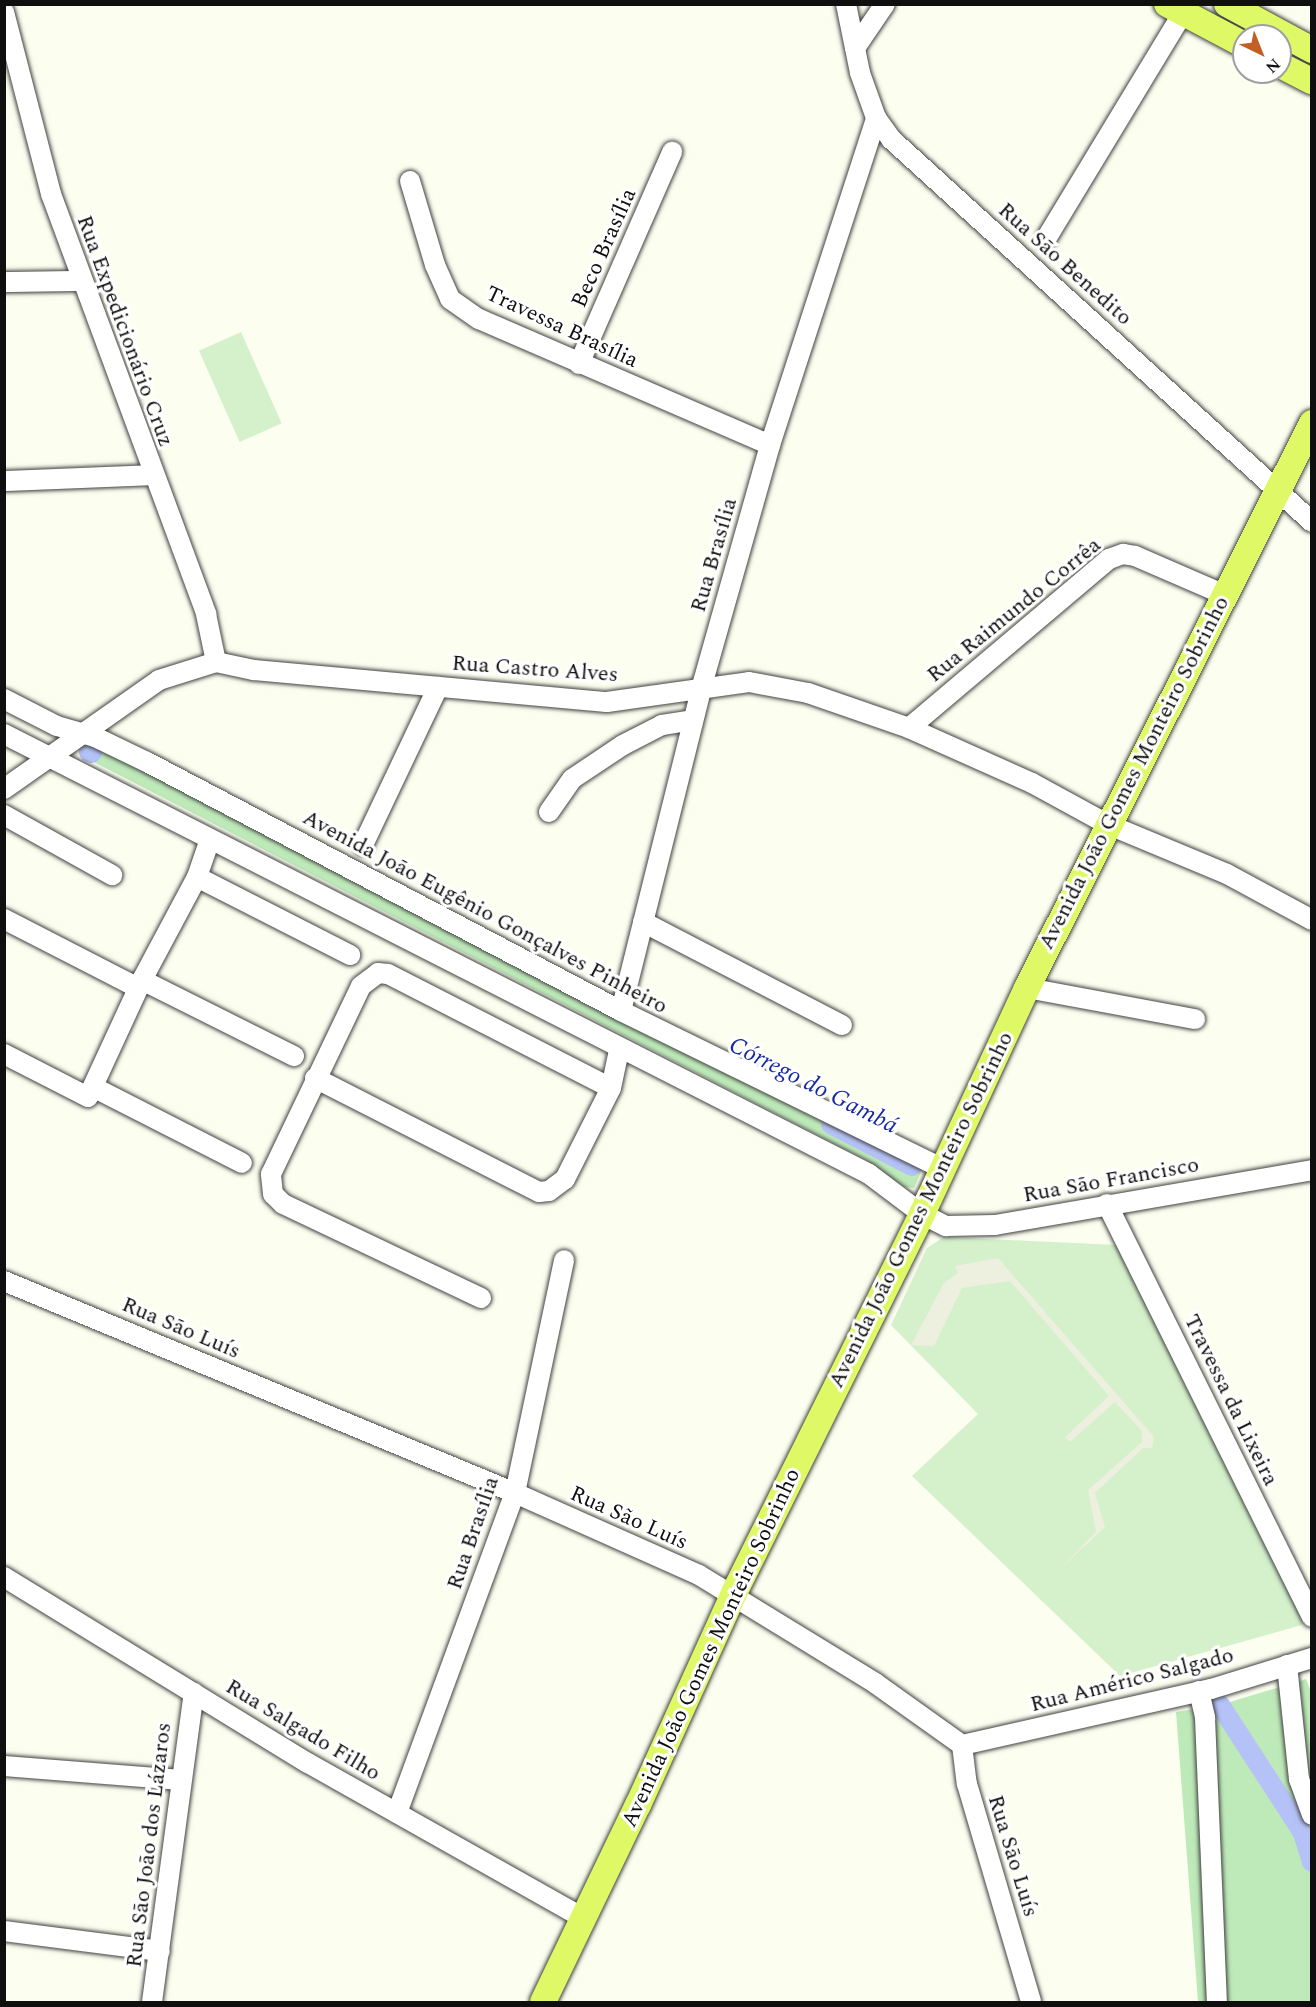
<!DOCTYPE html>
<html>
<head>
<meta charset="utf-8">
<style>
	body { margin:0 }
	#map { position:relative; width:1316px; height:2007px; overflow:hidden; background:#fcfff0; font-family:Spectral,serif }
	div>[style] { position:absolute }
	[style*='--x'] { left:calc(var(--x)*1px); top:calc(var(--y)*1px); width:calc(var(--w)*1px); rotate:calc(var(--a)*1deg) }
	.green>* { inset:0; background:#beeab9 }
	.pitch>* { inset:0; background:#d4f1cb; transform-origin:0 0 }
	.plaza>* { inset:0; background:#edefdf }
	.canal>* { height:20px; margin:-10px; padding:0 10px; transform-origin:10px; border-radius:10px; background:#b4c2f7 }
	.roads { filter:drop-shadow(0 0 2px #424242) drop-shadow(0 0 2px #424242) }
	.minor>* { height:20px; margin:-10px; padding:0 10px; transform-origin:10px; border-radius:10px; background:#fff }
	.major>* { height:26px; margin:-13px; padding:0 13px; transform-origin:13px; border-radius:13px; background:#dff966 }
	span { translate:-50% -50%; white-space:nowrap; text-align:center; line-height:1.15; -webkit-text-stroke:6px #fff; paint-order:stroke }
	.street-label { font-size:22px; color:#0f0f0f }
	.water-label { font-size:24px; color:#162aa2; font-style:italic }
	.frame { position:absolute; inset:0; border:6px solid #0f0f0f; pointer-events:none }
	.north { position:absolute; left:1232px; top:24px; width:60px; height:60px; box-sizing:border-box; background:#fff; border:2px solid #9f9f9f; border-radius:50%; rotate:137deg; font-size:16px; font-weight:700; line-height:24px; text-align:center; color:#0f0f0f }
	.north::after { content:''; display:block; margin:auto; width:21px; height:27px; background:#c15f25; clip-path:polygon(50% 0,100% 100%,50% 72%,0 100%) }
</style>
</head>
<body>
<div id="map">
	<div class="green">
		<div style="clip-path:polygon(96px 744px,924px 1165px,914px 1188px,904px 1187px,866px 1160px,88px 759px)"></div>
		<div style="clip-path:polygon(1306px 1679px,1312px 1694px,1311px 2002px,1198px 2002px,1176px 1712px,1220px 1705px)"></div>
	</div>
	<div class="pitch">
		<div style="left:241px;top:332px;width:100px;height:46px;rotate:66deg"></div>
		<div style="clip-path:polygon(944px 1237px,1116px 1245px,1308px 1612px,1302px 1625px,1120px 1676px,912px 1476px,978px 1414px,891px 1325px,927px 1248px)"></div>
	</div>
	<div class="plaza">
		<div style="clip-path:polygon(998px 1258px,1154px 1437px,1152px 1448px,1143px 1448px,1095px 1493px,1105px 1527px,1059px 1570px,1096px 1532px,1088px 1490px,1142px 1442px,1142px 1431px,1115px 1402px,1070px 1442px,1065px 1437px,1109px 1396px,1010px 1281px,962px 1288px,934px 1346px,911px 1345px,944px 1283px,958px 1273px,955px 1266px)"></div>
	</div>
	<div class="canal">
		<div style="--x:89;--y:752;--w:3;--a:18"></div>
		<div style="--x:831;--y:1124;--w:91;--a:27.4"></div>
		<div style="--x:1220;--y:1705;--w:153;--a:57"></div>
		<div style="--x:1303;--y:1833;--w:30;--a:73"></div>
	</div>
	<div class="roads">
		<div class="minor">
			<div style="--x:846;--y:4;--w:70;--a:78.5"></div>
			<div style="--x:860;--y:73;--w:48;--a:70.4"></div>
			<div style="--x:876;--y:118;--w:26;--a:54"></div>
			<div style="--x:891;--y:139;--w:569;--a:42.29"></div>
			<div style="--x:4;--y:12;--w:188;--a:75.5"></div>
			<div style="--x:51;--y:194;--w:448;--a:69.7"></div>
			<div style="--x:206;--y:614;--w:49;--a:78.2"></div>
			<div style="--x:855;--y:48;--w:53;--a:-55.7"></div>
			<div style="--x:410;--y:181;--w:88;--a:73.4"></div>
			<div style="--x:435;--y:265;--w:37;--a:66"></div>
			<div style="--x:450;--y:299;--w:35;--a:35"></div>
			<div style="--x:479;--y:319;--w:317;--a:23.4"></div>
			<div style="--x:1046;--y:239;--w:264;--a:-58.8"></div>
			<div style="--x:4;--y:282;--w:76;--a:-0.8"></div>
			<div style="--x:579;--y:364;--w:232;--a:-66.3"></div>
			<div style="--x:4;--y:481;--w:148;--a:-2.3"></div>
			<div style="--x:4;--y:699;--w:59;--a:27"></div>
			<div style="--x:57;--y:726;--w:40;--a:16"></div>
			<div style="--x:95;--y:737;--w:58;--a:25.7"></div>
			<div style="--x:147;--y:762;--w:535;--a:27.71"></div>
			<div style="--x:621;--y:1011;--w:359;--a:26.1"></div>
			<div style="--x:909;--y:728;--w:262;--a:-40.2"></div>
			<div style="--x:1109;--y:559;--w:15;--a:-20"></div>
			<div style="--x:1123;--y:554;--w:12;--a:9"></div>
			<div style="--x:1135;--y:556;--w:96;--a:23.4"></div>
			<div style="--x:4;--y:734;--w:970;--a:26.96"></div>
			<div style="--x:869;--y:1174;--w:66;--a:37"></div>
			<div style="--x:922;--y:1214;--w:27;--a:27"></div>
			<div style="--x:946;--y:1226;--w:49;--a:-1.2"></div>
			<div style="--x:995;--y:1225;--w:322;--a:-9.8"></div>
			<div style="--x:4;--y:789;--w:189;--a:-35.1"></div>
			<div style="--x:159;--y:680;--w:60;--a:-17.5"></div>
			<div style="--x:216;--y:662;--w:39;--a:12"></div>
			<div style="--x:254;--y:670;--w:354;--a:5.2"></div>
			<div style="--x:607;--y:702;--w:143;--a:-8"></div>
			<div style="--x:749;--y:682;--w:60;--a:10.6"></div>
			<div style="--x:808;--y:693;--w:107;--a:19.1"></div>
			<div style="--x:909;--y:728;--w:135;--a:24.1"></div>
			<div style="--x:1032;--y:783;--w:85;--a:28.7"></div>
			<div style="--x:1107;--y:824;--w:130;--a:22.6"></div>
			<div style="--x:1227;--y:874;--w:97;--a:28.4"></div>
			<div style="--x:549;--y:812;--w:40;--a:-55.1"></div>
			<div style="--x:572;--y:779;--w:61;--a:-33.7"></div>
			<div style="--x:623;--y:745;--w:44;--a:-27.1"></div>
			<div style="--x:662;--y:725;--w:31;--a:-9"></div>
			<div style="--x:4;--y:815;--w:124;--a:29.1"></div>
			<div style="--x:363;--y:845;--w:175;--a:-64.6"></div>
			<div style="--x:197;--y:877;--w:39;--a:-71"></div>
			<div style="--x:4;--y:919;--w:151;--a:27.2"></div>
			<div style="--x:643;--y:922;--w:224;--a:27.4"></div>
			<div style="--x:142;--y:980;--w:170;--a:26.6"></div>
			<div style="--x:1027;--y:988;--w:171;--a:10.5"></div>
			<div style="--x:621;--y:1011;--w:332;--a:-76"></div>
			<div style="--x:701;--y:689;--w:254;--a:-74.2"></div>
			<div style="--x:770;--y:445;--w:344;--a:-72"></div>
			<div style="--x:4;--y:1054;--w:94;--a:27.1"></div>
			<div style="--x:88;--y:1097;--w:129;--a:-65.2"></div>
			<div style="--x:142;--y:980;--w:117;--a:-61.9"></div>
			<div style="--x:197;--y:877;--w:172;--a:27"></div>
			<div style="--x:315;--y:1078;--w:251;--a:27"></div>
			<div style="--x:539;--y:1192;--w:10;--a:-6"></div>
			<div style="--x:549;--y:1191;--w:20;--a:-37"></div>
			<div style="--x:565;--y:1179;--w:102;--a:-63.2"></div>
			<div style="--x:611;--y:1088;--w:40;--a:-78"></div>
			<div style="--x:93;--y:1087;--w:167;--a:27"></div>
			<div style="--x:1107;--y:1204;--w:461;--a:63.6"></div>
			<div style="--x:4;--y:1281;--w:553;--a:22.53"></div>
			<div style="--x:515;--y:1493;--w:201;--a:24"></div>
			<div style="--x:699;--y:1575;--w:206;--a:31.5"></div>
			<div style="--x:875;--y:1683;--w:107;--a:35.5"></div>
			<div style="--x:962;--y:1745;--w:39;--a:83"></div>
			<div style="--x:967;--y:1784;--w:227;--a:73.6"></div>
			<div style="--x:481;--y:1298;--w:219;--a:-154.6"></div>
			<div style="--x:283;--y:1204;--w:14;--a:-135"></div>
			<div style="--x:273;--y:1194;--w:20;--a:-96"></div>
			<div style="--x:271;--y:1174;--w:208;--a:-64.4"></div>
			<div style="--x:361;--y:986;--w:21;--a:-37"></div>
			<div style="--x:378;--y:973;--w:10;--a:6"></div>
			<div style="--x:388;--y:974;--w:250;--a:27.1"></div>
			<div style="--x:4;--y:1577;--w:356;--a:31.5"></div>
			<div style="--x:308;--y:1763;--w:313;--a:29.4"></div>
			<div style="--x:1287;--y:1665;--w:115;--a:84"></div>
			<div style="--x:1299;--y:1779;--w:38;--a:70"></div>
			<div style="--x:1199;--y:1691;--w:28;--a:77"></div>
			<div style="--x:1205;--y:1718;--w:284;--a:87.6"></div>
			<div style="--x:962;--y:1745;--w:255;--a:-12.7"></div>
			<div style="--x:1211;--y:1689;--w:106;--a:-17.1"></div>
			<div style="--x:4;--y:1766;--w:178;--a:4.5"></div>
			<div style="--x:397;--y:1813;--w:341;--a:-69.8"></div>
			<div style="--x:515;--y:1493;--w:238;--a:-78.1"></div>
			<div style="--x:4;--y:1931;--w:157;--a:7.3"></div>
			<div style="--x:152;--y:2002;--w:312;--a:-82.3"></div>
		</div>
		<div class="major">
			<div style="--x:1167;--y:4;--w:87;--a:28"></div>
			<div style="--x:1227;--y:4;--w:97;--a:28.4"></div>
			<div style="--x:1280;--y:65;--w:36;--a:27"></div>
			<div style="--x:543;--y:2002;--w:219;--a:-64.3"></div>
			<div style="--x:638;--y:1805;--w:233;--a:-65.6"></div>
			<div style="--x:734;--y:1593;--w:423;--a:-63.6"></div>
			<div style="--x:922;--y:1214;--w:249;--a:-65.1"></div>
			<div style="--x:1027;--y:988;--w:633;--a:-63.23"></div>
		</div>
	</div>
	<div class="street-label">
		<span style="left:604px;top:248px;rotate:-66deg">Beco Brasília</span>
		<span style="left:1065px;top:264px;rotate:42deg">Rua São Benedito</span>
		<span style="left:562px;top:327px;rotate:25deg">Travessa Brasília</span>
		<span style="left:125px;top:331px;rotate:70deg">Rua Expedicionário Cruz</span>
		<span style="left:714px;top:555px;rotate:-74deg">Rua Brasília</span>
		<span style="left:1014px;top:610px;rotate:-39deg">Rua Raimundo Corrêa</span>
		<span style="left:535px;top:669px;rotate:4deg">Rua Castro Alves</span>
		<span style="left:1134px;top:773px;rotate:-63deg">Avenida João Gomes Monteiro Sobrinho</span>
		<span style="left:485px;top:912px;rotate:28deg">Avenida João Eugênio Gonçalves Pinheiro</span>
		<span style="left:1111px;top:1180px;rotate:-10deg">Rua São Francisco</span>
		<span style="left:921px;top:1210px;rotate:-64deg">Avenida João Gomes Monteiro Sobrinho</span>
		<span style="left:181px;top:1328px;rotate:23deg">Rua São Luís</span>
		<span style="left:1231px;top:1400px;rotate:64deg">Travessa da Lixeira</span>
		<span style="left:629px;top:1518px;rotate:24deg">Rua São Luís</span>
		<span style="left:473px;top:1533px;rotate:-71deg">Rua Brasília</span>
		<span style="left:711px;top:1648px;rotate:-65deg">Avenida João Gomes Monteiro Sobrinho</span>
		<span style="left:1132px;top:1680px;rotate:-14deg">Rua Américo Salgado</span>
		<span style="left:303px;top:1730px;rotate:31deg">Rua Salgado Filho</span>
		<span style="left:149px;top:1845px;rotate:-83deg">Rua São João dos Lázaros</span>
		<span style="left:1013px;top:1856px;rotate:73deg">Rua São Luís</span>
	</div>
	<div class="water-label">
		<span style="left:813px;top:1086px;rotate:27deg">Córrego do Gambá</span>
	</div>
	<div class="frame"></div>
	<div class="north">N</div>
</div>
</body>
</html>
